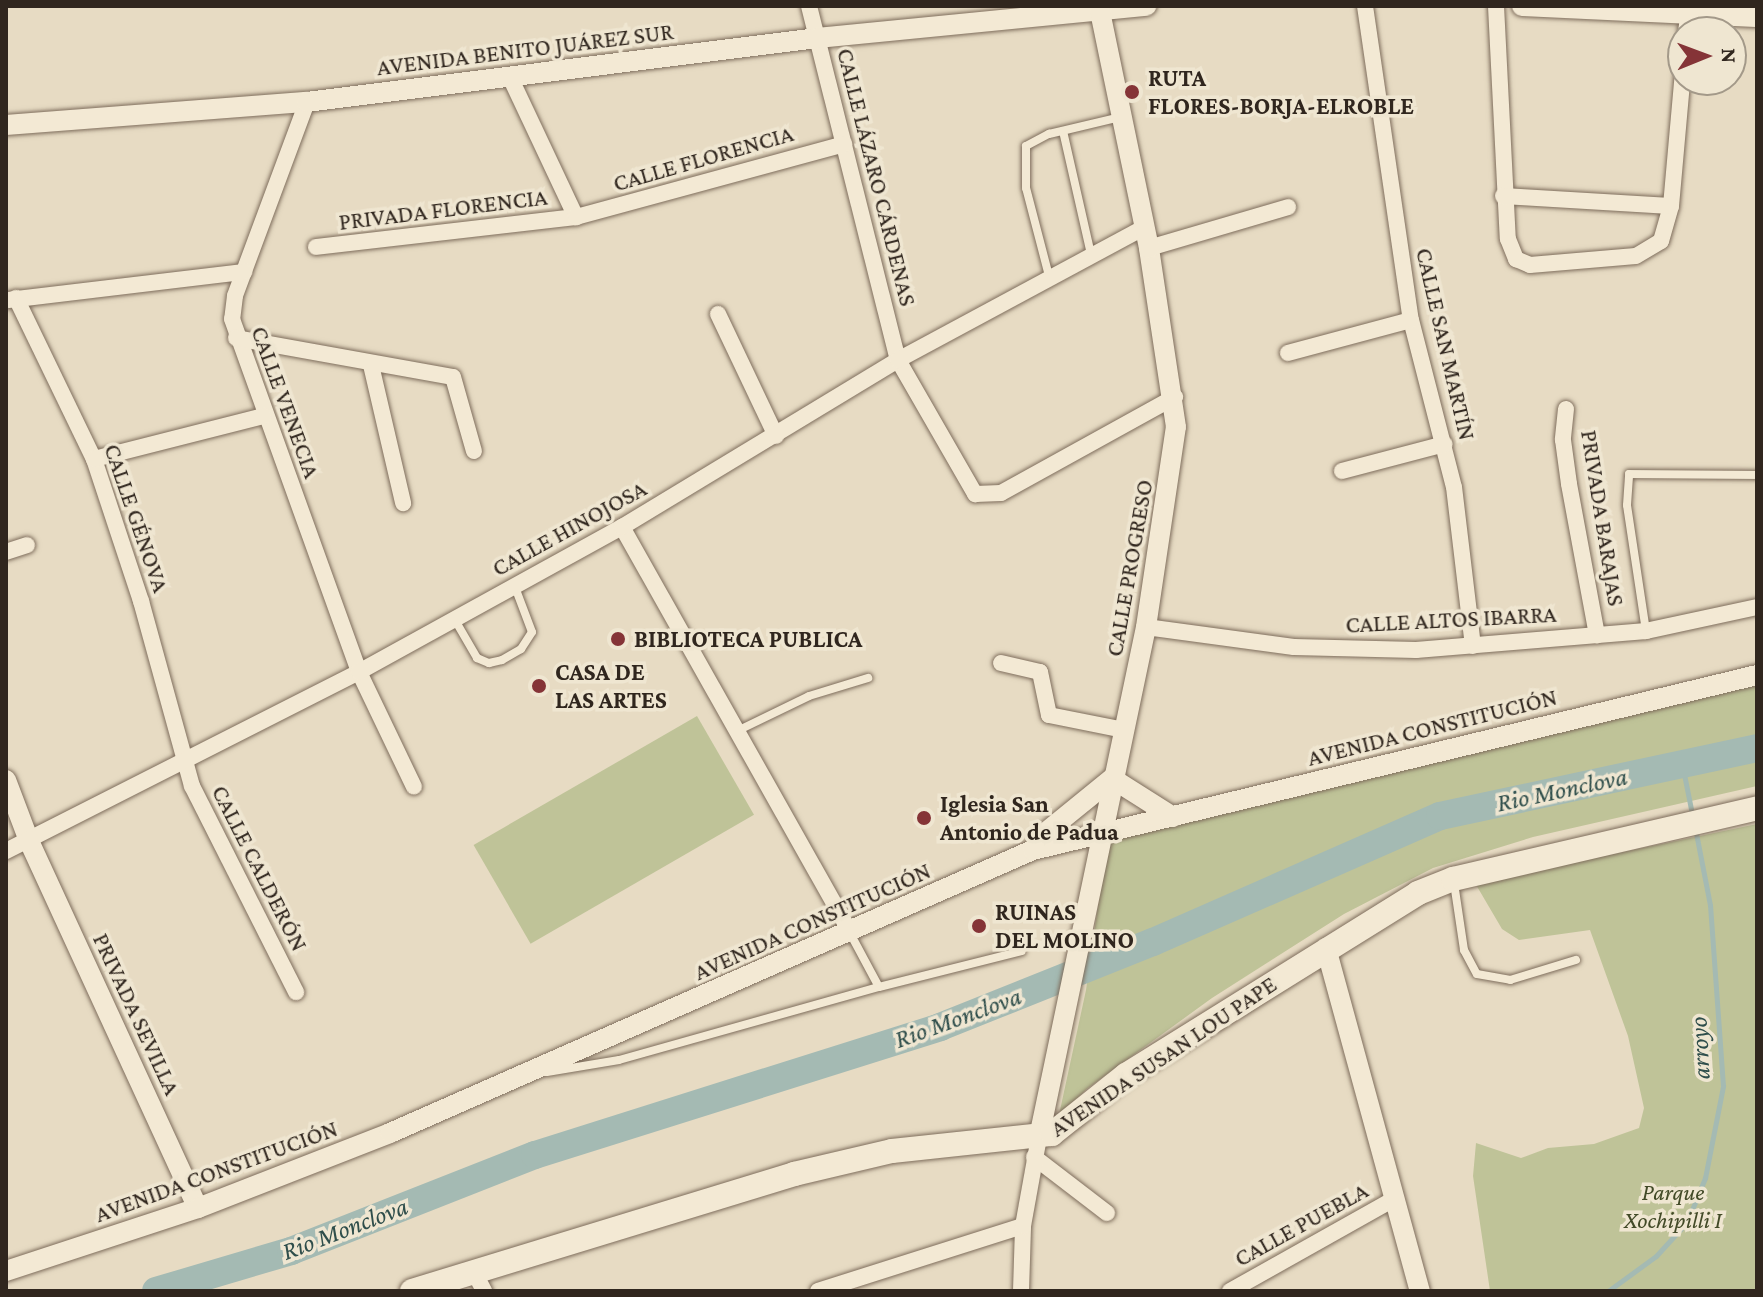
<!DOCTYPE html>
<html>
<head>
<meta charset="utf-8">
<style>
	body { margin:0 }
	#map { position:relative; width:1763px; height:1297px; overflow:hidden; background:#e7dbc3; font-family:"Crimson Pro",serif }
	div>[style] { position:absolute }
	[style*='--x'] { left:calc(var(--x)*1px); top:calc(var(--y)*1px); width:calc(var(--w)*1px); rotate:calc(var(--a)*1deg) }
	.green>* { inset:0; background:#bfc398; transform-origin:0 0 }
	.stream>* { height:5px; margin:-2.5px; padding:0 2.5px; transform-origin:2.5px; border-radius:2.5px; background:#a4bab3 }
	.river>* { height:28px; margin:-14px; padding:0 14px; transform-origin:14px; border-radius:14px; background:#a4bab3 }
	.roads { filter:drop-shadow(0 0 2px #7e6d5c) drop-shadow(0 0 2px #7e6d5c) }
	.service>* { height:8px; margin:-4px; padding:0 4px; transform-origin:4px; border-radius:4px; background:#f3e9d4 }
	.minor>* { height:16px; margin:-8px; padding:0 8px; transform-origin:8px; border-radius:8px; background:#f3e9d4 }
	.tertiary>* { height:20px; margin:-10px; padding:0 10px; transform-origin:10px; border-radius:10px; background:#f3e9d4 }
	.secondary>* { height:24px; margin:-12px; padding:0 12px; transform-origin:12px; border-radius:12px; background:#f3e9d4 }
	.dots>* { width:22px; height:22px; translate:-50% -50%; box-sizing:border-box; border:4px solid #efe6d1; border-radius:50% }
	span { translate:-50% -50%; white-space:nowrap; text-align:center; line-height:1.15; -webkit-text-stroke:7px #efe6d1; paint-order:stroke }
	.street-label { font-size:24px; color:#30261e }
	.poi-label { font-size:24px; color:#30261e; font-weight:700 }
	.left { translate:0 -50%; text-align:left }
	.park-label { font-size:24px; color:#424a27; font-style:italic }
	.water-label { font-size:26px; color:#2f4e4b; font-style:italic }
	.frame { position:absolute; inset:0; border:8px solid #30261e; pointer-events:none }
	.north { position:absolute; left:1667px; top:16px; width:80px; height:80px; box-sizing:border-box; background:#efe6d1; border:2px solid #a39989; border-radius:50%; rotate:89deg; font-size:22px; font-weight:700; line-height:32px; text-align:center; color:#30261e }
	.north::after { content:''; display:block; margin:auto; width:28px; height:36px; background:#853437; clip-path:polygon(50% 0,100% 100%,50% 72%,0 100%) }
</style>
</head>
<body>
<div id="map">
	<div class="green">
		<div style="clip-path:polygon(1757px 681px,1757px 786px,1533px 837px,1433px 868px,1344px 914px,1212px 998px,1088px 1088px,1059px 1115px,1086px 990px,1107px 842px)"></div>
		<div style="left:697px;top:716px;width:114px;height:258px;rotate:60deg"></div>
		<div style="clip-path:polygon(1757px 824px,1757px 1291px,1490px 1291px,1473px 1176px,1476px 1143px,1521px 1158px,1548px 1148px,1594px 1144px,1639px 1128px,1644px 1108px,1628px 1036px,1590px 930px,1519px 940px,1502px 929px,1475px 883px)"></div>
	</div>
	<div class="stream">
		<div style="--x:1682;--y:764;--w:51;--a:78.7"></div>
		<div style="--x:1608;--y:1291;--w:59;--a:-36.1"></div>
		<div style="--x:1656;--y:1256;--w:46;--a:-47.6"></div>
		<div style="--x:1687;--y:1222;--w:48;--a:-67.8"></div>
		<div style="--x:1705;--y:1178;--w:94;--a:-78.9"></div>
		<div style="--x:1723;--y:1086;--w:181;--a:-94.1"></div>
		<div style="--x:1710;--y:905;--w:78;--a:-101"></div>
	</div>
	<div class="river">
		<div style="--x:156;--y:1291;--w:141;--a:-16.5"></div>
		<div style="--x:291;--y:1251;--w:262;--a:-21.5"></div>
		<div style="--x:535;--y:1155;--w:425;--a:-17.5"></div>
		<div style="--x:940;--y:1027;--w:229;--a:-21.8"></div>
		<div style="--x:1153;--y:942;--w:313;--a:-23.7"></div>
		<div style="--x:1440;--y:816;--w:324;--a:-12.1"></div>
	</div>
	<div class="roads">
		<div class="service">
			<div style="--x:1063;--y:131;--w:126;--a:77.2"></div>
			<div style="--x:1049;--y:276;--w:91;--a:-104.6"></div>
			<div style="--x:1026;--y:188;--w:42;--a:-90"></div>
			<div style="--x:1026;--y:146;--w:26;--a:-28"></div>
			<div style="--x:1049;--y:134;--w:74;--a:-13.3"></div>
			<div style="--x:455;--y:620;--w:44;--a:59.9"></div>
			<div style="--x:477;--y:658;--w:13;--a:23"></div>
			<div style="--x:489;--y:663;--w:13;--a:-13"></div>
			<div style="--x:502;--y:660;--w:22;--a:-30"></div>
			<div style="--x:521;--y:649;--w:20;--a:-57"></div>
			<div style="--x:532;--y:632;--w:48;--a:-110.7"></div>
			<div style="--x:1646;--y:631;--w:127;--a:-98.6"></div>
			<div style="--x:1627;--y:505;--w:31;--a:-86"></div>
			<div style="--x:1629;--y:474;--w:128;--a:0.4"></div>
			<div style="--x:737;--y:731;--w:80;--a:-25.9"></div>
			<div style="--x:809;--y:696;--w:62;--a:-17"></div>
			<div style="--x:1454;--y:883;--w:68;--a:81.5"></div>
			<div style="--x:1464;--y:950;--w:27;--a:62"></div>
			<div style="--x:1477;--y:974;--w:34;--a:10"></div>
			<div style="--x:1510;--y:980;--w:69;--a:-16.9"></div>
			<div style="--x:850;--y:933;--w:61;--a:61.8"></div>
			<div style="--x:879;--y:987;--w:147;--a:-14.1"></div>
			<div style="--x:547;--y:1072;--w:73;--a:-9.5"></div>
			<div style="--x:619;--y:1060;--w:270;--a:-15.7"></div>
		</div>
		<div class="minor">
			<div style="--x:809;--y:6;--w:365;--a:75.9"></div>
			<div style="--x:898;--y:360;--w:155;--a:60.1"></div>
			<div style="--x:975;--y:494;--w:26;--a:-2"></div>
			<div style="--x:1001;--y:493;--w:199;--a:-28.9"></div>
			<div style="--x:1365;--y:6;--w:317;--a:81.7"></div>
			<div style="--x:1411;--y:320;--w:172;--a:75.6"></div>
			<div style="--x:1454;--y:487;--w:160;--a:83.2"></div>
			<div style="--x:1496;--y:6;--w:233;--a:87.1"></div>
			<div style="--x:1508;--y:239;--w:22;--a:68"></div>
			<div style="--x:1516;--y:259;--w:15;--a:23"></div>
			<div style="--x:1530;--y:265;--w:106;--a:-4.9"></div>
			<div style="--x:1636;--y:256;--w:29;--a:-31"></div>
			<div style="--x:1661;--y:241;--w:36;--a:-74"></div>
			<div style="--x:1671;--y:206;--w:136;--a:-84.9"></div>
			<div style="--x:1686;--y:32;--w:15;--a:-82"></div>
			<div style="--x:510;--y:77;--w:155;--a:64.8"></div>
			<div style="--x:307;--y:102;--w:207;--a:110.4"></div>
			<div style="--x:235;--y:296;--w:23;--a:97"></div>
			<div style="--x:232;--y:319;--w:375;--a:70.2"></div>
			<div style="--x:359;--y:672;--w:127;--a:64.4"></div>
			<div style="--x:1503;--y:196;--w:168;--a:3.4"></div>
			<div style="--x:316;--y:247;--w:262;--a:-6.6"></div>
			<div style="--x:576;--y:217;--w:278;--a:-15.2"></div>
			<div style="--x:1149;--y:248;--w:145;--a:-16.4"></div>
			<div style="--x:16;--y:298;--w:179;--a:64.2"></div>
			<div style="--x:94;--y:459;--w:150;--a:71.7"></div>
			<div style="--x:141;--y:601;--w:192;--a:74.6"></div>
			<div style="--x:192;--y:786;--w:231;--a:63.2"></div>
			<div style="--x:8;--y:300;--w:238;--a:-6.8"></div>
			<div style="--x:718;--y:314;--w:135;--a:64.6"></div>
			<div style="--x:236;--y:338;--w:220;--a:10.2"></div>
			<div style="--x:453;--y:377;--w:77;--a:74.2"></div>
			<div style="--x:1288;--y:353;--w:127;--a:-15"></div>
			<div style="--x:371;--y:365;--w:142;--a:76.9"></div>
			<div style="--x:1566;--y:409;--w:31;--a:96"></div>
			<div style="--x:1563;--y:440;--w:44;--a:82.2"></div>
			<div style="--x:1569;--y:484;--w:154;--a:79.5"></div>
			<div style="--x:94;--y:459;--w:175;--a:-14.2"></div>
			<div style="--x:1342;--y:471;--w:106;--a:-14.7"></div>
			<div style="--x:622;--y:527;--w:465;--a:60.6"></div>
			<div style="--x:6;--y:552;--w:22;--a:-18"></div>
			<div style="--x:1146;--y:627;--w:149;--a:7.7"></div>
			<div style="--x:1294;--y:647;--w:122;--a:1.4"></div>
			<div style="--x:1416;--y:650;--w:231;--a:-4.7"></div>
			<div style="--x:1646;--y:631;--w:114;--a:-12.2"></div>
			<div style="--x:1001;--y:663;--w:40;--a:13"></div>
			<div style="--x:1040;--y:672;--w:44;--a:78.2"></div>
			<div style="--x:1049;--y:715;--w:76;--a:11.3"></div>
			<div style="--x:6;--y:851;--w:396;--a:-26.9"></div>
			<div style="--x:359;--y:672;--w:300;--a:-28.9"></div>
			<div style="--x:622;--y:527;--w:323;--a:-31.2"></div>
			<div style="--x:898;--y:360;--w:281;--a:-28.3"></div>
			<div style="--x:1034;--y:1157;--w:92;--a:37.5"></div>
			<div style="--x:473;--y:1270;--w:24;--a:62"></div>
			<div style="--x:818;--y:1291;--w:215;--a:-17.6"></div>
			<div style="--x:1021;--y:1291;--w:65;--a:-88.2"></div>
			<div style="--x:1023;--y:1226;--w:90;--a:-79.8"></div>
			<div style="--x:1230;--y:1291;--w:190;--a:-29.3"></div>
		</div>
		<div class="tertiary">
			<div style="--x:1522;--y:6;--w:235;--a:2.7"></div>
			<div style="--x:6;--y:125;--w:302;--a:-4.4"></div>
			<div style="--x:307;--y:102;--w:514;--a:-7.15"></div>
			<div style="--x:817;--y:38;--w:331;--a:-5.6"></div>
			<div style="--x:1113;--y:779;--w:71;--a:32.3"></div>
			<div style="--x:6;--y:780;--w:65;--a:69.3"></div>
			<div style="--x:29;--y:841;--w:404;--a:65.3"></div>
			<div style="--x:1033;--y:850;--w:21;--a:-55"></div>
			<div style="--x:1045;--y:833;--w:89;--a:-39.1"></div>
			<div style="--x:1326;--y:948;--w:356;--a:74.7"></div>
			<div style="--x:1039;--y:1137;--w:521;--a:-78.15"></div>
			<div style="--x:1146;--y:627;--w:202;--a:-81.5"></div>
			<div style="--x:1176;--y:427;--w:181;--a:-98.6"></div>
			<div style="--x:1149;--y:248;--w:242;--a:-101.7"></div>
			<div style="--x:6;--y:1271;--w:202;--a:-18.2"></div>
			<div style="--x:198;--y:1208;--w:206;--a:-21.3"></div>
			<div style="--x:390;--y:1133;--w:703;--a:-23.76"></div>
			<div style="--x:1033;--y:850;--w:745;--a:-13.59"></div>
		</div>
		<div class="secondary">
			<div style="--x:412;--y:1291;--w:400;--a:-17"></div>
			<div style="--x:794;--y:1174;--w:101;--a:-13.2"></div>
			<div style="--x:892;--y:1151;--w:161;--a:-6.1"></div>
			<div style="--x:1052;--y:1134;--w:95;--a:-38.6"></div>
			<div style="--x:1126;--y:1075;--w:344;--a:-31.9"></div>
			<div style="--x:1418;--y:893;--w:38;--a:-22"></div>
			<div style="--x:1453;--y:879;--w:312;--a:-13.1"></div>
		</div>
	</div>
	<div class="dots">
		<div style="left:1132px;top:92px;background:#853437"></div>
		<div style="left:618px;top:639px;background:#853437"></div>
		<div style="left:539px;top:686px;background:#853437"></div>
		<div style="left:924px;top:818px;background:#853437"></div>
		<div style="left:979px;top:926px;background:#853437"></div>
	</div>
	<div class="street-label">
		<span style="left:525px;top:49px;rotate:-7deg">AVENIDA BENITO JUÁREZ SUR</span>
		<span style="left:703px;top:158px;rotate:-16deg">CALLE FLORENCIA</span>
		<span style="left:877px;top:177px;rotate:76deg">CALLE LÁZARO CÁRDENAS</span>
		<span style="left:443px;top:209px;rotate:-7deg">PRIVADA FLORENCIA</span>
		<span style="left:1446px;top:344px;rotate:77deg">CALLE SAN MARTÍN</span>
		<span style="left:286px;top:402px;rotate:70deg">CALLE VENECIA</span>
		<span style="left:137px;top:518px;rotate:71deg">CALLE GÉNOVA</span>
		<span style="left:1603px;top:518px;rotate:81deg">PRIVADA BARAJAS</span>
		<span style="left:569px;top:528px;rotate:-29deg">CALLE HINOJOSA</span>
		<span style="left:1129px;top:568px;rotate:-80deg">CALLE PROGRESO</span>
		<span style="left:1451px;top:619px;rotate:-3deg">CALLE ALTOS IBARRA</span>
		<span style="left:1432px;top:727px;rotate:-14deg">AVENIDA CONSTITUCIÓN</span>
		<span style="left:260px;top:868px;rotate:63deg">CALLE CALDERÓN</span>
		<span style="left:812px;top:921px;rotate:-24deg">AVENIDA CONSTITUCIÓN</span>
		<span style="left:137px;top:1014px;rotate:65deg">PRIVADA SEVILLA</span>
		<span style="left:1163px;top:1056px;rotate:-34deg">AVENIDA SUSAN LOU PAPE</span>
		<span style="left:216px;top:1171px;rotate:-20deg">AVENIDA CONSTITUCIÓN</span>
		<span style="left:1301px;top:1224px;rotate:-29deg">CALLE PUEBLA</span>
	</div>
	<div class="poi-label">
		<span class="left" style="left:1148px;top:92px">RUTA<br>FLORES-BORJA-ELROBLE</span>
		<span class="left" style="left:634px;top:639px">BIBLIOTECA PUBLICA</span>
		<span class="left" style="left:555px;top:686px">CASA DE<br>LAS ARTES</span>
		<span class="left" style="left:940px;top:818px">Iglesia San<br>Antonio de Padua</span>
		<span class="left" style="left:995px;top:926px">RUINAS<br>DEL MOLINO</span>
	</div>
	<div class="park-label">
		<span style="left:1673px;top:1206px">Parque<br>Xochipilli I</span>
	</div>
	<div class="water-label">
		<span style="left:1562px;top:790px;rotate:-12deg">Rio Monclova</span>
		<span style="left:958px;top:1018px;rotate:-20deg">Rio Monclova</span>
		<span style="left:1700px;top:1048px;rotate:-93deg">arroyo</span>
		<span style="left:345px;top:1229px;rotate:-21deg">Rio Monclova</span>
	</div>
	<div class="frame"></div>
	<div class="north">N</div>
</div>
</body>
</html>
